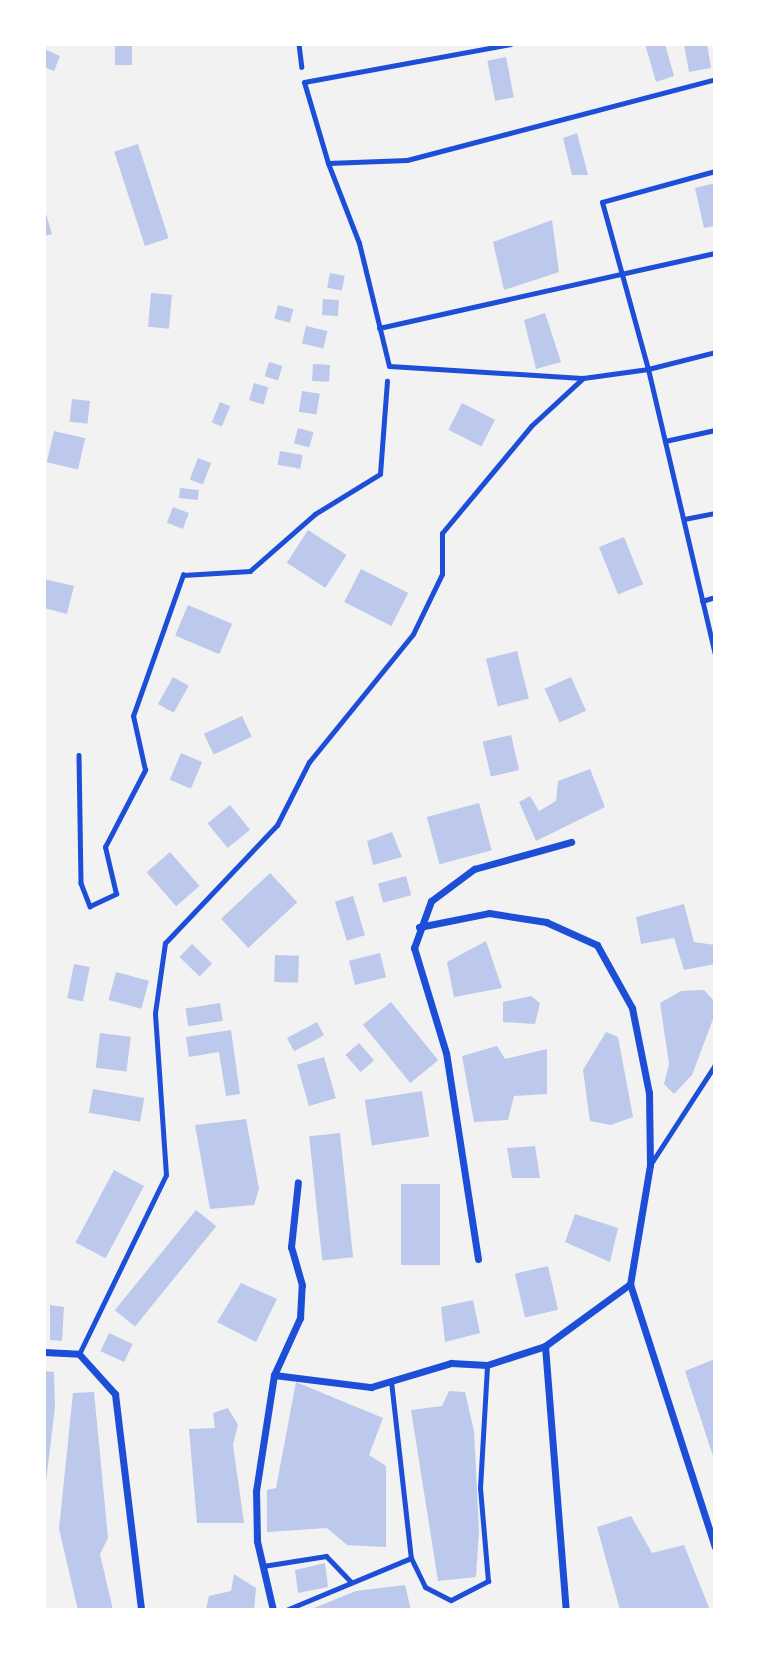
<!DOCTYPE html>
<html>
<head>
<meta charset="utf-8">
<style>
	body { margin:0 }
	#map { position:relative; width:759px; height:1654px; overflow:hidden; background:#f2f2f2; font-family:"DM Sans",sans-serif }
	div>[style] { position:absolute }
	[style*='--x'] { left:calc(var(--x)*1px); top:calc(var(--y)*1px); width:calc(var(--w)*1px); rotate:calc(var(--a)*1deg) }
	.building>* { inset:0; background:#bdc9ec; transform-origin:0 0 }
	.path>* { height:4.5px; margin:-2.25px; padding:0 2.25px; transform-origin:2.25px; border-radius:2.25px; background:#1d4ed8 }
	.service>* { height:5px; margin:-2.5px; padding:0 2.5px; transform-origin:2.5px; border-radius:2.5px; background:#1d4ed8 }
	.minor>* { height:7px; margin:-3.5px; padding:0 3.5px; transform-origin:3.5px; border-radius:3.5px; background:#1d4ed8 }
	span { translate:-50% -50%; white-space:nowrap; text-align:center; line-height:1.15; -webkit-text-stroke:6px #fff; paint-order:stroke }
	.frame { position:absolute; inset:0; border:46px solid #fff; pointer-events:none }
</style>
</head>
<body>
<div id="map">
	<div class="building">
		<div style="clip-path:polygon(645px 44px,665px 44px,674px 76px,656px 82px)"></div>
		<div style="clip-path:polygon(684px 44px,707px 44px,711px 68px,689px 72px)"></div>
		<div style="left:132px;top:45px;width:20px;height:17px;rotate:90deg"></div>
		<div style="clip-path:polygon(44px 49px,60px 56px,54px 71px,44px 67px)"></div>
		<div style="left:506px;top:57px;width:41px;height:19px;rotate:79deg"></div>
		<div style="clip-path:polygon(577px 133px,588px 175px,572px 175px,563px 138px)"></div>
		<div style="left:138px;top:144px;width:99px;height:25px;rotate:72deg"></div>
		<div style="clip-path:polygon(715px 183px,715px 226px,704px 228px,695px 188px)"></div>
		<div style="clip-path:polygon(44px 207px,52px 234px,44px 236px)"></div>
		<div style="clip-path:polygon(552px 220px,559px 272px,504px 290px,493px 242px)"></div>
		<div style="left:330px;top:273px;width:15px;height:15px;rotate:11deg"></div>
		<div style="left:151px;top:293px;width:21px;height:34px;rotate:5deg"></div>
		<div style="left:323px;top:299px;width:16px;height:16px;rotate:4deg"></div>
		<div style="left:278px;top:305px;width:16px;height:14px;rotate:15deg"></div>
		<div style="clip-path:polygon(545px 313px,561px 362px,536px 369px,524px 320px)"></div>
		<div style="left:306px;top:326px;width:22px;height:18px;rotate:13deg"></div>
		<div style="left:269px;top:362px;width:14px;height:15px;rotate:17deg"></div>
		<div style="left:313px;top:364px;width:17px;height:17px;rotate:3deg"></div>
		<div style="left:254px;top:383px;width:15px;height:18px;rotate:16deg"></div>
		<div style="left:302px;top:391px;width:18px;height:21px;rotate:9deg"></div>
		<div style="left:72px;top:399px;width:18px;height:23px;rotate:6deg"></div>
		<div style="left:220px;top:402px;width:11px;height:22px;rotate:22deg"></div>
		<div style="left:462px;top:403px;width:37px;height:30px;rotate:27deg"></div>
		<div style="left:298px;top:428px;width:16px;height:16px;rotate:15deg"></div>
		<div style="left:54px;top:431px;width:32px;height:32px;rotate:13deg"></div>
		<div style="left:280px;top:451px;width:23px;height:14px;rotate:10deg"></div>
		<div style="left:198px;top:458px;width:14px;height:23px;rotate:21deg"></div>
		<div style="left:180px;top:488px;width:19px;height:10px;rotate:6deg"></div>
		<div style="left:173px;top:507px;width:17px;height:17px;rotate:21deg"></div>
		<div style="left:308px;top:530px;width:46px;height:39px;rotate:33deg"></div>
		<div style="left:624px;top:537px;width:51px;height:27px;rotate:68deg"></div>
		<div style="left:361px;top:569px;width:53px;height:37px;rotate:27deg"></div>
		<div style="clip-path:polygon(44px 579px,74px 586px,67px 614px,44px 608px)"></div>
		<div style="left:188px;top:605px;width:48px;height:33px;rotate:23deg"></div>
		<div style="left:517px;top:651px;width:49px;height:32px;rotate:76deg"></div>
		<div style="left:173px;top:677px;width:18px;height:31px;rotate:29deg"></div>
		<div style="left:571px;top:677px;width:37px;height:29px;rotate:66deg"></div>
		<div style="left:242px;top:716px;width:23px;height:42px;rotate:65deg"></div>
		<div style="left:511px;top:735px;width:36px;height:29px;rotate:77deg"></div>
		<div style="left:181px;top:753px;width:23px;height:29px;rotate:23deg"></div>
		<div style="clip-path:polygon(590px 769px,605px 807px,536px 841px,519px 802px,530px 796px,539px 811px,556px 801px,558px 781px)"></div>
		<div style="left:479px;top:803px;width:49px;height:54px;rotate:75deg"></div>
		<div style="left:230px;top:805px;width:32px;height:29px;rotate:51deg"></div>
		<div style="clip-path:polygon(392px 832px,402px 857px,373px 865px,367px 841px)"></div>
		<div style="left:170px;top:852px;width:45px;height:31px;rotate:49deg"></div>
		<div style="left:270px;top:873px;width:40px;height:67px;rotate:47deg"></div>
		<div style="left:406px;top:876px;width:20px;height:29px;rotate:75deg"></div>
		<div style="left:353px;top:896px;width:41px;height:19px;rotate:73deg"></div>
		<div style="clip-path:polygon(684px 904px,694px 942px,715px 945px,715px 964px,684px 970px,674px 938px,641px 944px,636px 917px)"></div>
		<div style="clip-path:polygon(486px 941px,502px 988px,454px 997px,447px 962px)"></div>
		<div style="left:192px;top:944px;width:28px;height:18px;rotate:44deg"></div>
		<div style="left:380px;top:953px;width:25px;height:32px;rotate:76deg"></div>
		<div style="left:275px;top:955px;width:24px;height:27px;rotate:2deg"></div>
		<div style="left:74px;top:964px;width:16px;height:35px;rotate:11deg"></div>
		<div style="left:116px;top:972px;width:34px;height:29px;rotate:15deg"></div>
		<div style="clip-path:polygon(704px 990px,715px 1002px,715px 1014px,692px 1075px,674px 1094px,664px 1084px,669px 1064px,660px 1003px,681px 991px)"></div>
		<div style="clip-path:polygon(531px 996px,540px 1003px,535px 1024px,503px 1022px,503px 1002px)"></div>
		<div style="left:391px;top:1002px;width:75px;height:36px;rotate:51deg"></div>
		<div style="left:220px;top:1003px;width:18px;height:35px;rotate:81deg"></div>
		<div style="left:317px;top:1022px;width:15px;height:34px;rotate:62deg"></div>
		<div style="clip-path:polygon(231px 1030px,240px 1094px,226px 1096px,219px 1052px,189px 1057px,186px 1037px)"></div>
		<div style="clip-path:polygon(606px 1032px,618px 1037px,633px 1117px,611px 1125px,590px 1121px,583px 1070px)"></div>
		<div style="left:100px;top:1033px;width:31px;height:35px;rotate:7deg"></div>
		<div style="left:359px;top:1043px;width:23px;height:18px;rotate:49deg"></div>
		<div style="clip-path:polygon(497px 1046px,505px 1059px,547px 1049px,547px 1094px,514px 1096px,508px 1120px,474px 1122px,462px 1056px)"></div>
		<div style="left:324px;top:1057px;width:43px;height:28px;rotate:74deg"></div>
		<div style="left:93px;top:1089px;width:52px;height:24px;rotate:10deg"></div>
		<div style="left:422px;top:1091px;width:46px;height:58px;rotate:81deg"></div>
		<div style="clip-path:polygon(246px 1119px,259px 1189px,254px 1205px,210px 1209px,195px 1125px)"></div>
		<div style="left:340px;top:1133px;width:125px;height:31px;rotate:84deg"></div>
		<div style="clip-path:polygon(535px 1146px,540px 1178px,512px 1178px,507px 1148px)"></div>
		<div style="left:114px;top:1170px;width:34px;height:82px;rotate:28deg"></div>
		<div style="left:401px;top:1184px;width:39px;height:81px"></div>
		<div style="left:196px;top:1210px;width:26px;height:129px;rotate:39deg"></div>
		<div style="clip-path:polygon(575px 1214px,618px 1228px,610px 1262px,565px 1242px)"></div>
		<div style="left:548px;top:1266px;width:45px;height:34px;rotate:77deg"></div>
		<div style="clip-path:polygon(241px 1283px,277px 1299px,256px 1342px,217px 1322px)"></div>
		<div style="clip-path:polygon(473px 1300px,480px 1333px,445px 1342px,441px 1307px)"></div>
		<div style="clip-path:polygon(50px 1305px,64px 1307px,62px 1341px,50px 1340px)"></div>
		<div style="left:109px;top:1333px;width:26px;height:20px;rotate:25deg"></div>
		<div style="clip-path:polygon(715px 1359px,715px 1462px,685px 1371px)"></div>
		<div style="clip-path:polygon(44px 1371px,54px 1372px,55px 1407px,45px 1490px)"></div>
		<div style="clip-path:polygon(296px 1382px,383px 1418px,369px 1455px,386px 1466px,386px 1547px,347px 1545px,327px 1528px,267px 1532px,267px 1490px,276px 1488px)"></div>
		<div style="clip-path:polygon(449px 1391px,465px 1392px,474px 1431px,479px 1531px,476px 1577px,438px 1581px,411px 1410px,442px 1406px)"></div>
		<div style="clip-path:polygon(94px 1392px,108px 1538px,100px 1554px,113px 1610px,78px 1610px,59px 1529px,73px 1393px)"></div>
		<div style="clip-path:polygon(228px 1408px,238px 1425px,233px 1445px,244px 1523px,197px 1523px,189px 1429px,215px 1428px,213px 1413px)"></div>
		<div style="clip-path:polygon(631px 1516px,652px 1553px,684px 1545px,710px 1610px,620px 1610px,597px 1527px)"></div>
		<div style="clip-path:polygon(325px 1563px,328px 1587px,298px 1593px,295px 1570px)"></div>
		<div style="clip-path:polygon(234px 1574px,256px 1588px,254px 1610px,206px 1610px,209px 1596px,231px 1591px)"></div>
		<div style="clip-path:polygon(405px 1585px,411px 1610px,309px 1610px,356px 1591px)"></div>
	</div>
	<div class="path">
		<div style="--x:299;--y:44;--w:23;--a:83"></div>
		<div style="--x:79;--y:755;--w:128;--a:89.1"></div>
		<div style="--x:81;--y:883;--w:25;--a:69"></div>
		<div style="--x:90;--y:906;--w:29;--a:-25"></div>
		<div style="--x:116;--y:894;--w:48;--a:-103.2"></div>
		<div style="--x:105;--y:847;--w:87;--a:-62.5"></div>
		<div style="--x:145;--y:770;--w:55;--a:-102.5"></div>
		<div style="--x:133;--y:716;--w:150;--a:-70.5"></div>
		<div style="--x:183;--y:575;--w:67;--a:-3.4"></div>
		<div style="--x:250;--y:571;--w:86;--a:-41.2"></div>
		<div style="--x:315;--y:514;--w:76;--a:-31.6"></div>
		<div style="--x:380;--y:474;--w:93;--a:-85.7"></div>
	</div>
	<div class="service">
		<div style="--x:328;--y:163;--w:84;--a:-106.5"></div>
		<div style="--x:304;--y:82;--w:210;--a:-10.4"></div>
		<div style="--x:715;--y:171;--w:117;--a:164.7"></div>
		<div style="--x:602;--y:202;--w:173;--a:74.6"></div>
		<div style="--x:648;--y:369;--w:69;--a:-14.2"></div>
		<div style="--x:379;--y:328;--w:344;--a:-12.6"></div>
		<div style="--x:582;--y:378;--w:193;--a:-176.4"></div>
		<div style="--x:389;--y:366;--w:127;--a:-103.7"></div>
		<div style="--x:359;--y:243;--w:86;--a:-111.2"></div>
		<div style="--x:328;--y:163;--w:79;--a:-2.2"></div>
		<div style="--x:407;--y:160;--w:318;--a:-14.7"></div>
		<div style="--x:665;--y:441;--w:51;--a:-12.4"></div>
		<div style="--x:684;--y:519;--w:32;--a:-11"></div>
		<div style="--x:702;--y:601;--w:14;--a:-17"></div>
		<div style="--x:650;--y:1165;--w:119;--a:-57"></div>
		<div style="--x:79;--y:1354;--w:199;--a:-64.1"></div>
		<div style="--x:166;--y:1175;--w:162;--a:-93.9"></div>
		<div style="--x:155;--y:1013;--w:71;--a:-81.9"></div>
		<div style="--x:165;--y:943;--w:163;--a:-46.5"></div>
		<div style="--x:277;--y:825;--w:71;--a:-63.1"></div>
		<div style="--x:309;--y:762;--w:165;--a:-50.9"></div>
		<div style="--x:413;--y:634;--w:67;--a:-64.2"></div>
		<div style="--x:442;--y:574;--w:41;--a:-90"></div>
		<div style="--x:442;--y:533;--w:139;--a:-50.2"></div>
		<div style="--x:531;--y:426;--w:71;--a:-42.7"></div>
		<div style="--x:583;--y:378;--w:66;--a:-7.9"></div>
		<div style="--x:648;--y:369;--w:293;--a:76.8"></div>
		<div style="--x:391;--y:1381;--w:178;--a:83.6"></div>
		<div style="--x:411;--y:1558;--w:32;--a:64"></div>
		<div style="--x:425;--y:1587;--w:29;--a:27"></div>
		<div style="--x:451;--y:1600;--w:42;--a:-27.2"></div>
		<div style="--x:488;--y:1581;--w:93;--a:-94.9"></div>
		<div style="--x:480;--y:1488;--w:123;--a:-86.7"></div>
		<div style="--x:263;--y:1566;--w:64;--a:-9"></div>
		<div style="--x:326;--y:1556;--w:35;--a:46"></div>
		<div style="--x:286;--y:1610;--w:135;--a:-22.6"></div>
	</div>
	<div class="minor">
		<div style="--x:419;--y:927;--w:71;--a:-11.3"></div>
		<div style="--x:489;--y:913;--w:58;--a:9"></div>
		<div style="--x:546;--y:922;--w:56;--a:24.3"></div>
		<div style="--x:597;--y:945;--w:72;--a:60.9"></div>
		<div style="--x:632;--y:1008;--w:87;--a:78.7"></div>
		<div style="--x:649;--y:1093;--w:72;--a:89.2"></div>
		<div style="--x:650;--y:1165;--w:121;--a:99.5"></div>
		<div style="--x:630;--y:1284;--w:105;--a:143.9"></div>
		<div style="--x:545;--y:1346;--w:265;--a:85.5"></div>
		<div style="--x:478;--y:1259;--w:208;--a:-98.8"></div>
		<div style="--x:446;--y:1053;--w:110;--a:-106.9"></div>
		<div style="--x:414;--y:948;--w:50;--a:-70.1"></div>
		<div style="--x:431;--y:901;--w:54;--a:-36.7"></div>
		<div style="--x:474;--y:869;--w:101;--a:-15.6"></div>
		<div style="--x:630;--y:1284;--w:276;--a:72.1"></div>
		<div style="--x:44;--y:1352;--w:35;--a:3"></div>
		<div style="--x:79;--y:1354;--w:54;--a:48"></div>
		<div style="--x:115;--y:1394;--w:218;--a:83.1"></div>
		<div style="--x:274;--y:1375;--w:98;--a:7.1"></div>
		<div style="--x:371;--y:1387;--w:84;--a:-16.7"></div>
		<div style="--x:451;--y:1363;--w:36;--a:3"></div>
		<div style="--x:487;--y:1365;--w:61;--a:-18.1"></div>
		<div style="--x:273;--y:1610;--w:71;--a:-103.1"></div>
		<div style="--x:257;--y:1541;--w:50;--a:-91.1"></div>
		<div style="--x:256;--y:1491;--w:117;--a:-81.2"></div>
		<div style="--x:274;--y:1375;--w:63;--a:-65.5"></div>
		<div style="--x:300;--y:1318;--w:33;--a:-87"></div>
		<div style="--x:302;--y:1285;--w:40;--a:-106"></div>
		<div style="--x:291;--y:1247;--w:65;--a:-83.9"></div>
	</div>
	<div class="frame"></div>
</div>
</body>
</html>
